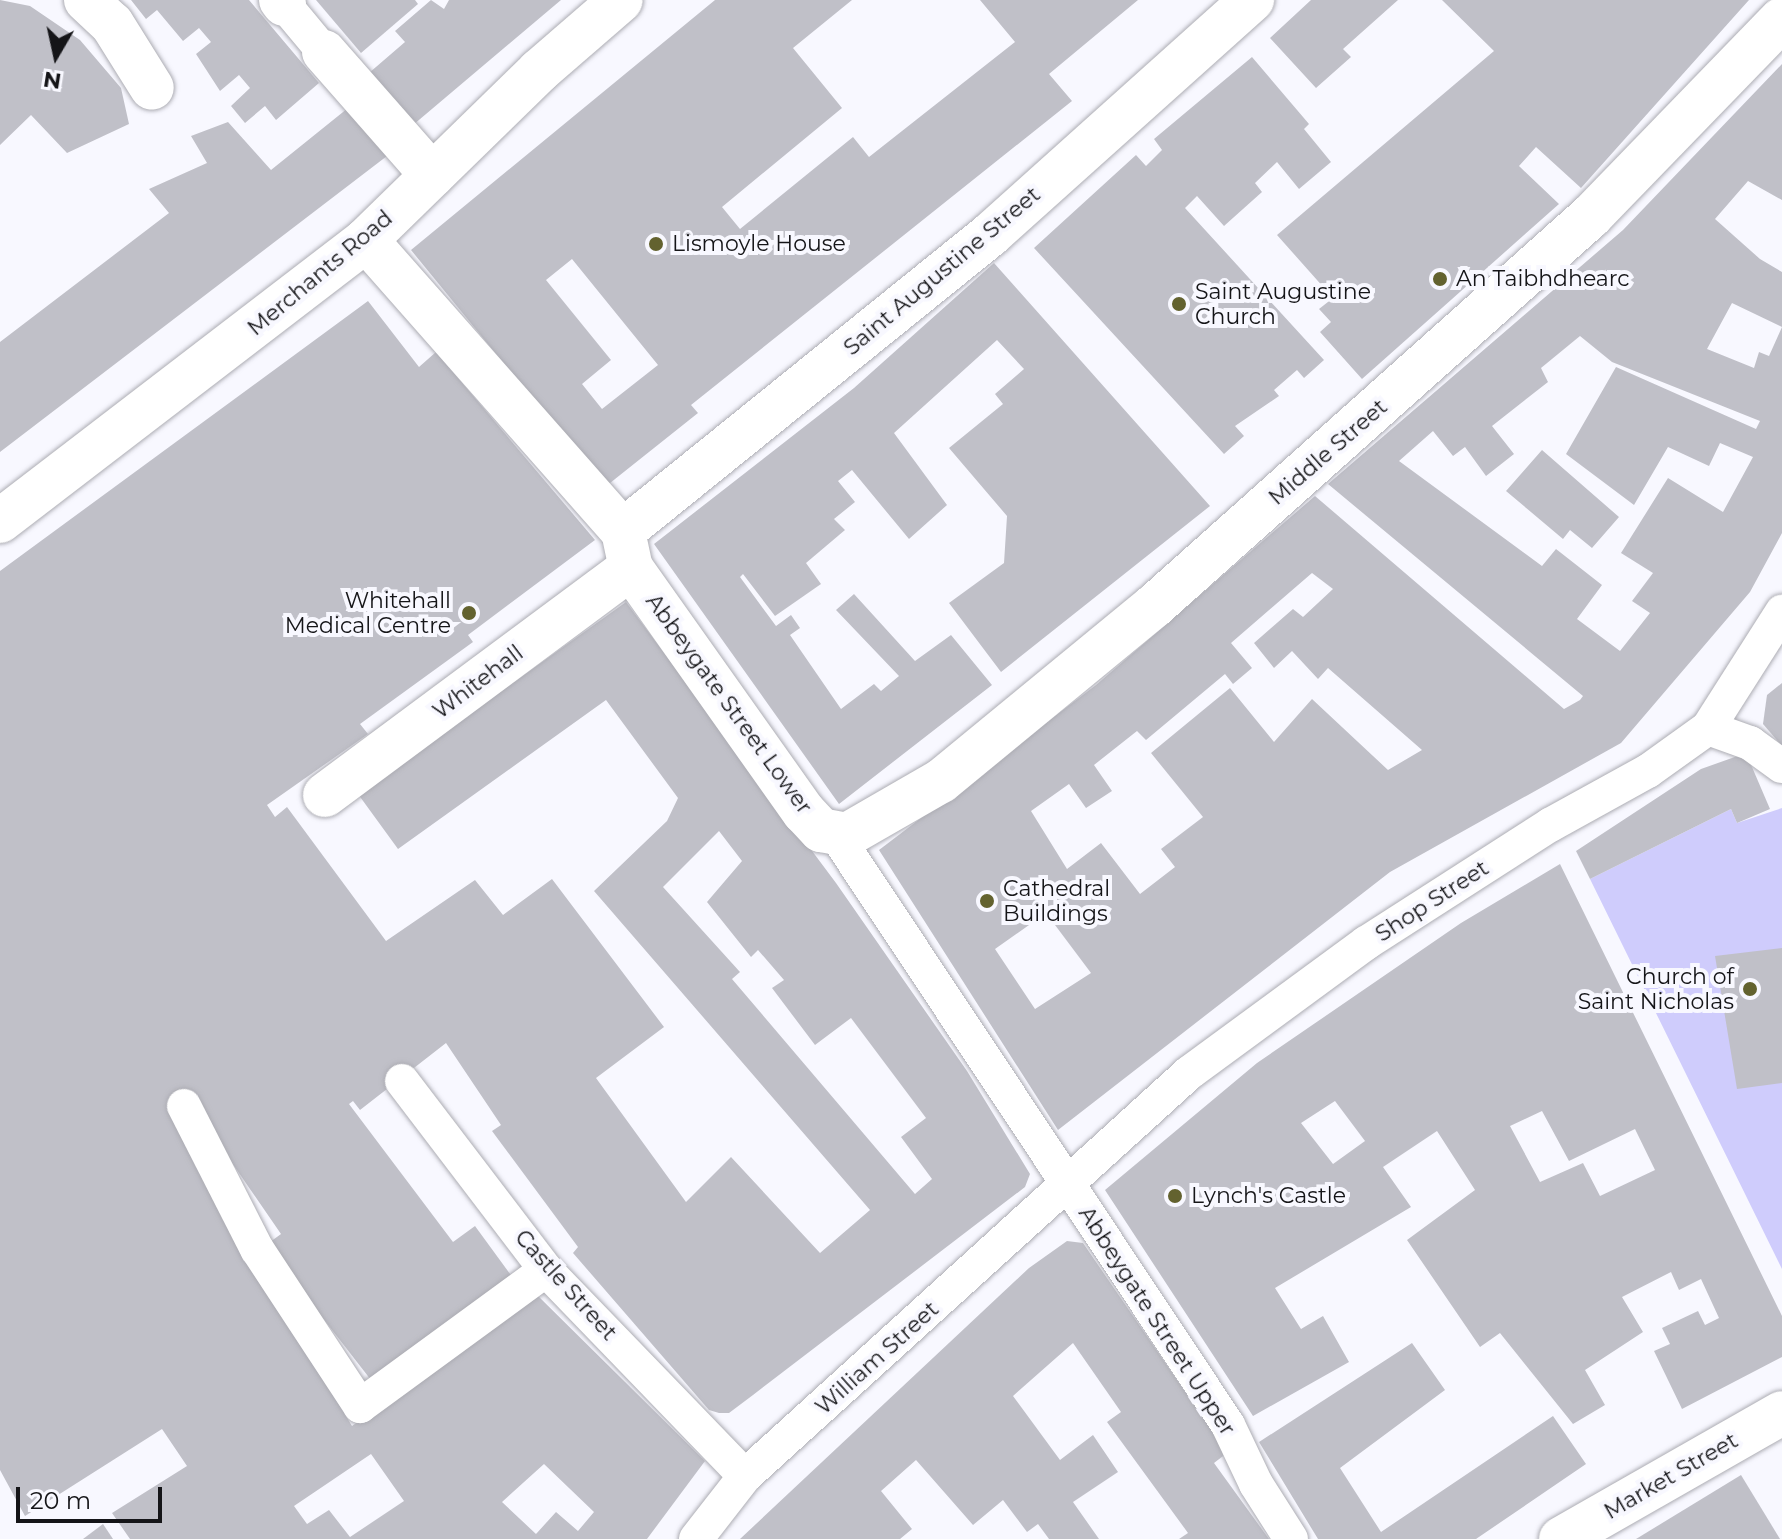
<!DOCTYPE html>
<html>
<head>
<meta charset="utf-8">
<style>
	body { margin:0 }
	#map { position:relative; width:1782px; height:1539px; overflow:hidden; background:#f8f8ff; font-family:Montserrat,sans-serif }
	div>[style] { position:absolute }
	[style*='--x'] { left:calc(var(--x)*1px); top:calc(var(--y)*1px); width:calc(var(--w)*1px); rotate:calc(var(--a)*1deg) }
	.green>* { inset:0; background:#cfccfc }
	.building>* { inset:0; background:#c0c0c8 }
	.roads { filter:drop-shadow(0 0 2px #acacb3) drop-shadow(0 0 2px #acacb3) }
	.pedestrian>* { height:34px; margin:-17px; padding:0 17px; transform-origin:17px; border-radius:17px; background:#fff }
	.minor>* { height:44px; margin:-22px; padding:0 22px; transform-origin:22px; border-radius:22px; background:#fff }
	.tertiary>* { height:44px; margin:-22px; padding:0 22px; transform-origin:22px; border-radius:22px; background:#fff }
	.secondary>* { height:44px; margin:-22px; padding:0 22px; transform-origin:22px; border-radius:22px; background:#fff }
	.dots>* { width:22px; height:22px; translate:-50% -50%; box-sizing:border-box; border:4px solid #f8f8ff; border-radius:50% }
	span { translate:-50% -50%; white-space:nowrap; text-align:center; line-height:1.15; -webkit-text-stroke:8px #f8f8ff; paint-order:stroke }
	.poi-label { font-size:22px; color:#151518 }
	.left { translate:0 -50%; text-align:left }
	.right { translate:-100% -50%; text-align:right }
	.street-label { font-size:22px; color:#151518 }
	.north { position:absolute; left:16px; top:16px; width:80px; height:80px; -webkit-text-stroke:6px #f8f8ff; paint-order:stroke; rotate:189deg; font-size:22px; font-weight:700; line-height:32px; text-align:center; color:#151518 }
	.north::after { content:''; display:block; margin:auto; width:28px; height:36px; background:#151518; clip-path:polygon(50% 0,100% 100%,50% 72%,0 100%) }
	.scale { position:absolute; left:16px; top:1487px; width:146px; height:36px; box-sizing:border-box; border:4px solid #151518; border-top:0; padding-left:10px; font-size:24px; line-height:28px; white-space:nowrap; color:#151518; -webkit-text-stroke:6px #f8f8ff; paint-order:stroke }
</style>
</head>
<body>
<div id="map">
	<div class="green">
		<div style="clip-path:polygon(1782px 808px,1782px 1269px,1590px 879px,1731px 809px,1737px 823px)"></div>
	</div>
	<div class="building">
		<div style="clip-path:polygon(0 0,30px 6px,80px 40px,121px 88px,129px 124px,67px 153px,31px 115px,0 145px)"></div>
		<div style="clip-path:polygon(131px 0,249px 0,319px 83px,276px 120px,265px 106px,245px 123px,231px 106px,250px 88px,239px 75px,220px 91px,196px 54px,211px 42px,199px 28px,183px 41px,157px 10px,146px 19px)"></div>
		<div style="clip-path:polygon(316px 0,415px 0,418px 4px,361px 53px)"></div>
		<div style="clip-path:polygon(431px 0,444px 9px,449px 0,561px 0,413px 125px,369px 73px,405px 42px,395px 31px)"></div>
		<div style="clip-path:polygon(evenodd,715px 0,852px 0,793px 48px,842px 108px,722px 207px,740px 229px,853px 137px,869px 157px,1015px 42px,980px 0,1138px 0,1049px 74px,1072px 101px,691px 405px,698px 413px,605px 487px,411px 250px,715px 0,572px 259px,658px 365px,602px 409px,582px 384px,611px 360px,546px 280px,572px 259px)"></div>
		<div style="clip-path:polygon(1311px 0,1398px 0,1343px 49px,1351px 57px,1316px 88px,1270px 38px)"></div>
		<div style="clip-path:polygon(1442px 0,1749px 0,1581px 188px,1536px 147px,1519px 166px,1559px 204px,1362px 379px,1320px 332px,1331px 322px,1319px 309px,1333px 298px,1277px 235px,1494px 51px)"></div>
		<div style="clip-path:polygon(1252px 57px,1309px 124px,1304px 129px,1331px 162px,1299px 189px,1277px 162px,1255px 183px,1262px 192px,1224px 226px,1197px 196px,1185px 208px,1324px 360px,1304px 378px,1297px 370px,1274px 390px,1279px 396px,1235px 426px,1244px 436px,1224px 454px,1034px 248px,1136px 155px,1146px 166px,1162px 150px,1154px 139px)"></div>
		<div style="clip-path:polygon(evenodd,1782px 64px,1782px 200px,1748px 181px,1715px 219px,1760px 259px,1782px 272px,1782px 327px,1732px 303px,1707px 349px,1754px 368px,1759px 352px,1769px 356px,1782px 327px,1782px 533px,1750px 592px,1621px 743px,1390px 872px,1058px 1130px,879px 850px,1096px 685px,1315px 496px,1564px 709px,1580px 700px,1583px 696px,1328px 484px,1623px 230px,1782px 64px,1580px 336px,1612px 362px,1760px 421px,1756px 429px,1616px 367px,1566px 454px,1634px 505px,1668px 447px,1709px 466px,1720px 443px,1753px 457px,1723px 512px,1668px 478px,1621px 553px,1653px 573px,1632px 601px,1650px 613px,1620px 651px,1577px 619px,1602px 585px,1556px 549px,1542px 566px,1399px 461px,1433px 431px,1453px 456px,1465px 447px,1486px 476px,1514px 454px,1492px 426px,1548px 382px,1541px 368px,1580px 336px,1782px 64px,1312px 573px,1333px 589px,1303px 617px,1293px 609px,1254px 643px,1274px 668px,1292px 651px,1318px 679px,1328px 668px,1422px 750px,1388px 770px,1312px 699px,1274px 742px,1230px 688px,1151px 753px,1203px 817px,1161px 849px,1175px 867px,1140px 894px,1101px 843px,1067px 869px,1031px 811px,1069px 784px,1086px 808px,1112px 791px,1094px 765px,1137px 731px,1146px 740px,1225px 674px,1233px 684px,1252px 668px,1231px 643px,1312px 573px,1782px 64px,1046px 913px,1091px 973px,1035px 1009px,995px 949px,1046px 913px)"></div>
		<div style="clip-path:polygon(348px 108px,387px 156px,0 452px,0 342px,169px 213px,149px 189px,207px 163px,191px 136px,228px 122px,271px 170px)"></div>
		<div style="clip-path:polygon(994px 263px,1210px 506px,1001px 672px,949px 603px,1004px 563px,1007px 516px,949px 448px,1003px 404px,995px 394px,1024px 369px,997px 340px,894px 433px,947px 505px,909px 539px,852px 470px,838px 481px,855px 502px,834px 519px,845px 530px,806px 563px,821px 584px,775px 616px,743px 574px,740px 577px,776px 626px,791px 615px,800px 628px,790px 635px,841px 709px,874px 684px,881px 691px,899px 676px,836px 610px,854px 594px,915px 661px,951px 635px,992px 685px,839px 804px,654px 544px,854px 388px)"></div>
		<div style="clip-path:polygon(evenodd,368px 301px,419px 367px,436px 352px,595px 540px,468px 635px,473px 642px,360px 724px,368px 734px,267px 805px,275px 817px,287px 807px,386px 941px,475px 880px,503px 915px,552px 879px,664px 1027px,596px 1078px,686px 1202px,731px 1157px,820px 1253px,870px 1210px,594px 891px,667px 821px,678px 798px,606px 700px,398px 849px,358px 794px,626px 602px,836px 883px,967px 1071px,1030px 1174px,1025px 1187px,753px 1395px,729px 1413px,719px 1413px,709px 1410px,573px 1253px,578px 1247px,492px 1131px,501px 1125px,446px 1043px,360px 1110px,353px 1101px,349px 1104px,453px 1242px,475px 1226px,513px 1278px,371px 1380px,266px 1245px,281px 1234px,186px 1096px,324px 1380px,352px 1426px,534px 1292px,705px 1461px,647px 1539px,130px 1539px,112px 1513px,187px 1466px,162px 1429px,25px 1516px,0 1470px,0 571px,368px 301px,719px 831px,742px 861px,707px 902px,751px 957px,758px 950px,784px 980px,772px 988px,815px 1045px,851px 1018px,926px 1118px,901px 1137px,932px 1179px,915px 1194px,732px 979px,740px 972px,663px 887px,719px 831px,368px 301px,371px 1454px,404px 1501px,350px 1537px,329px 1510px,307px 1524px,294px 1506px,371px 1454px,368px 301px,544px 1464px,594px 1512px,578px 1531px,556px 1512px,536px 1534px,502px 1502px,544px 1464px)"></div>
		<div style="clip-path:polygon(1542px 450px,1619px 517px,1592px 548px,1570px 530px,1563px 539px,1506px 491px)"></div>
		<div style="clip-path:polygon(1782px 683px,1782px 746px,1763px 724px,1767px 695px)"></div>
		<div style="clip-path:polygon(1746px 753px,1770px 809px,1737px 823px,1731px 809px,1590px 879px,1576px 851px,1701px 769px)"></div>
		<div style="clip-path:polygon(evenodd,1560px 864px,1782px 1316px,1782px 1357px,1682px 1409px,1654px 1351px,1670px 1344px,1662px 1328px,1698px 1311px,1705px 1325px,1719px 1318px,1701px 1279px,1679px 1290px,1671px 1272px,1622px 1297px,1643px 1332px,1585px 1370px,1605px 1405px,1573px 1424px,1500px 1333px,1480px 1347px,1407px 1240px,1475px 1190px,1437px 1131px,1383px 1167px,1411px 1207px,1275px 1288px,1301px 1329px,1323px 1316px,1349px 1362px,1253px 1416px,1105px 1190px,1257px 1063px,1461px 923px,1560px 864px,1335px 1101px,1365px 1141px,1333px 1164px,1301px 1123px,1335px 1101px,1560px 864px,1542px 1111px,1569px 1161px,1635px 1129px,1655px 1170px,1600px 1196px,1583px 1163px,1540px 1182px,1510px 1126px,1542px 1111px)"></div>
		<div style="clip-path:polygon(1782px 948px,1782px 1083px,1737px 1089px,1715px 956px)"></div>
		<div style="clip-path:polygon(1067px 1241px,1083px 1243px,1227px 1453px,1214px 1463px,1269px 1539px,1179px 1539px,1188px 1533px,1107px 1422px,1121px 1412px,1073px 1343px,1013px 1396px,1060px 1460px,1093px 1435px,1118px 1472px,1073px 1502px,1099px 1539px,1049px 1539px,1038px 1524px,1027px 1532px,1003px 1500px,973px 1525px,916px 1460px,881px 1491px,912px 1529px,900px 1539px,740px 1539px,1029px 1268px)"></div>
		<div style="clip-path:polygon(1412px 1343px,1445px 1390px,1340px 1468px,1381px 1532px,1553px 1416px,1586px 1464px,1476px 1539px,1318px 1539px,1259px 1442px)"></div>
		<div style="clip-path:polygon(1741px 1475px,1780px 1539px,1636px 1539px)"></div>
		<div style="clip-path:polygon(103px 1524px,113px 1539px,83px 1539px)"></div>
	</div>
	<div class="roads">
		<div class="pedestrian">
			<div style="--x:284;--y:4;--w:62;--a:50.2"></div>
			<div style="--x:1708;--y:728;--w:45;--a:19.7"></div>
			<div style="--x:1750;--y:743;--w:39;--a:36"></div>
			<div style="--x:836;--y:835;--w:708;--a:56.4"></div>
			<div style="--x:1228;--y:1425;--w:65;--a:64.6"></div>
			<div style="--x:1256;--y:1484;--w:65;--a:57.5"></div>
			<div style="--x:402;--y:1081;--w:238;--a:52.7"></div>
			<div style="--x:546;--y:1270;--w:286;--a:46"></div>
			<div style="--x:184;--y:1106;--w:161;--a:63"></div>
			<div style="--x:257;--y:1249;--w:188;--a:56.7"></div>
			<div style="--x:360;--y:1406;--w:230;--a:-36.2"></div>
			<div style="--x:696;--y:1539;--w:80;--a:-52.1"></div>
			<div style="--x:745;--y:1476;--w:600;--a:-42.23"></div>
			<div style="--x:1189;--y:1073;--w:220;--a:-36.3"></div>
			<div style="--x:1366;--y:943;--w:219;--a:-32.7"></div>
			<div style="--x:1550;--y:825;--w:112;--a:-28.9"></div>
			<div style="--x:1648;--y:771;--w:74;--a:-35.6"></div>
			<div style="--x:1708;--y:728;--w:138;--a:-57.5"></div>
		</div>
		<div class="minor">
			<div style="--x:86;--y:0;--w:35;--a:43"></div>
			<div style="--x:112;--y:24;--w:75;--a:58"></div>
			<div style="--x:281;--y:0;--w:5;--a:53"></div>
			<div style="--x:324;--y:52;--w:164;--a:48.7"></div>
			<div style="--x:366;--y:240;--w:388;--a:48.6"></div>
			<div style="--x:623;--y:531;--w:38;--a:78"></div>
			<div style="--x:631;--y:568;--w:299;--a:54.7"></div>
			<div style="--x:804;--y:812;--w:25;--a:47"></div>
			<div style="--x:821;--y:830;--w:26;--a:11"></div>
			<div style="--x:847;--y:835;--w:108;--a:-29.9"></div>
			<div style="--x:941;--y:781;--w:276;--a:-39.4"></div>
			<div style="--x:1154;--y:606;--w:586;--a:-41.75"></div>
			<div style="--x:1591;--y:216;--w:274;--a:-45.9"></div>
			<div style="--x:623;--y:531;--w:473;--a:-38.9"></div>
			<div style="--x:991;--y:234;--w:351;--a:-41.9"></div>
			<div style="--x:325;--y:795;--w:381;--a:-36.6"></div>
		</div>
		<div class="tertiary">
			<div style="--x:1561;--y:1539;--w:254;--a:-29.7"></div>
		</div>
		<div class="secondary">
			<div style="--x:0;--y:521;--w:461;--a:-37.5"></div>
			<div style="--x:366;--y:240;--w:242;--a:-44.3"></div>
			<div style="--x:539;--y:71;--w:108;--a:-40.9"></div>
		</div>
	</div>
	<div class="dots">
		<div style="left:656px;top:244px;background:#63622f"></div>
		<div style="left:1440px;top:279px;background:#63622f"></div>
		<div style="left:1179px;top:304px;background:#63622f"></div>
		<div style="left:469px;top:613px;background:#63622f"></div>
		<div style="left:987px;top:901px;background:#63622f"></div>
		<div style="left:1750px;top:989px;background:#63622f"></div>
		<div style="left:1175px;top:1196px;background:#63622f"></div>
	</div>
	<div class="poi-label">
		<span class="left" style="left:672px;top:244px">Lismoyle House</span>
		<span class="left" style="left:1456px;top:279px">An Taibhdhearc</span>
		<span class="left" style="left:1195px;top:304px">Saint Augustine<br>Church</span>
		<span class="right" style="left:451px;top:613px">Whitehall<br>Medical Centre</span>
		<span class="left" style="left:1003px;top:901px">Cathedral<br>Buildings</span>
		<span class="right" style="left:1734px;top:989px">Church of<br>Saint Nicholas</span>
		<span class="left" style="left:1191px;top:1196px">Lynch's Castle</span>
	</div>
	<div class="street-label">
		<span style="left:942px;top:271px;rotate:-40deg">Saint Augustine Street</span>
		<span style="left:320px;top:273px;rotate:-40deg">Merchants Road</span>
		<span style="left:1328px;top:452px;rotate:-41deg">Middle Street</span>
		<span style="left:478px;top:682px;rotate:-37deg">Whitehall</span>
		<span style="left:729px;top:704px;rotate:54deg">Abbeygate Street Lower</span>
		<span style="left:1432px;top:901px;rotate:-33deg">Shop Street</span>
		<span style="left:566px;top:1285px;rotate:48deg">Castle Street</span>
		<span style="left:1157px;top:1321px;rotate:57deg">Abbeygate Street Upper</span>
		<span style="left:877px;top:1358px;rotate:-42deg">William Street</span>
		<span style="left:1671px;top:1476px;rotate:-30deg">Market Street</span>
	</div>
	<div class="north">N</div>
	<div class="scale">20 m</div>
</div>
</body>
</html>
